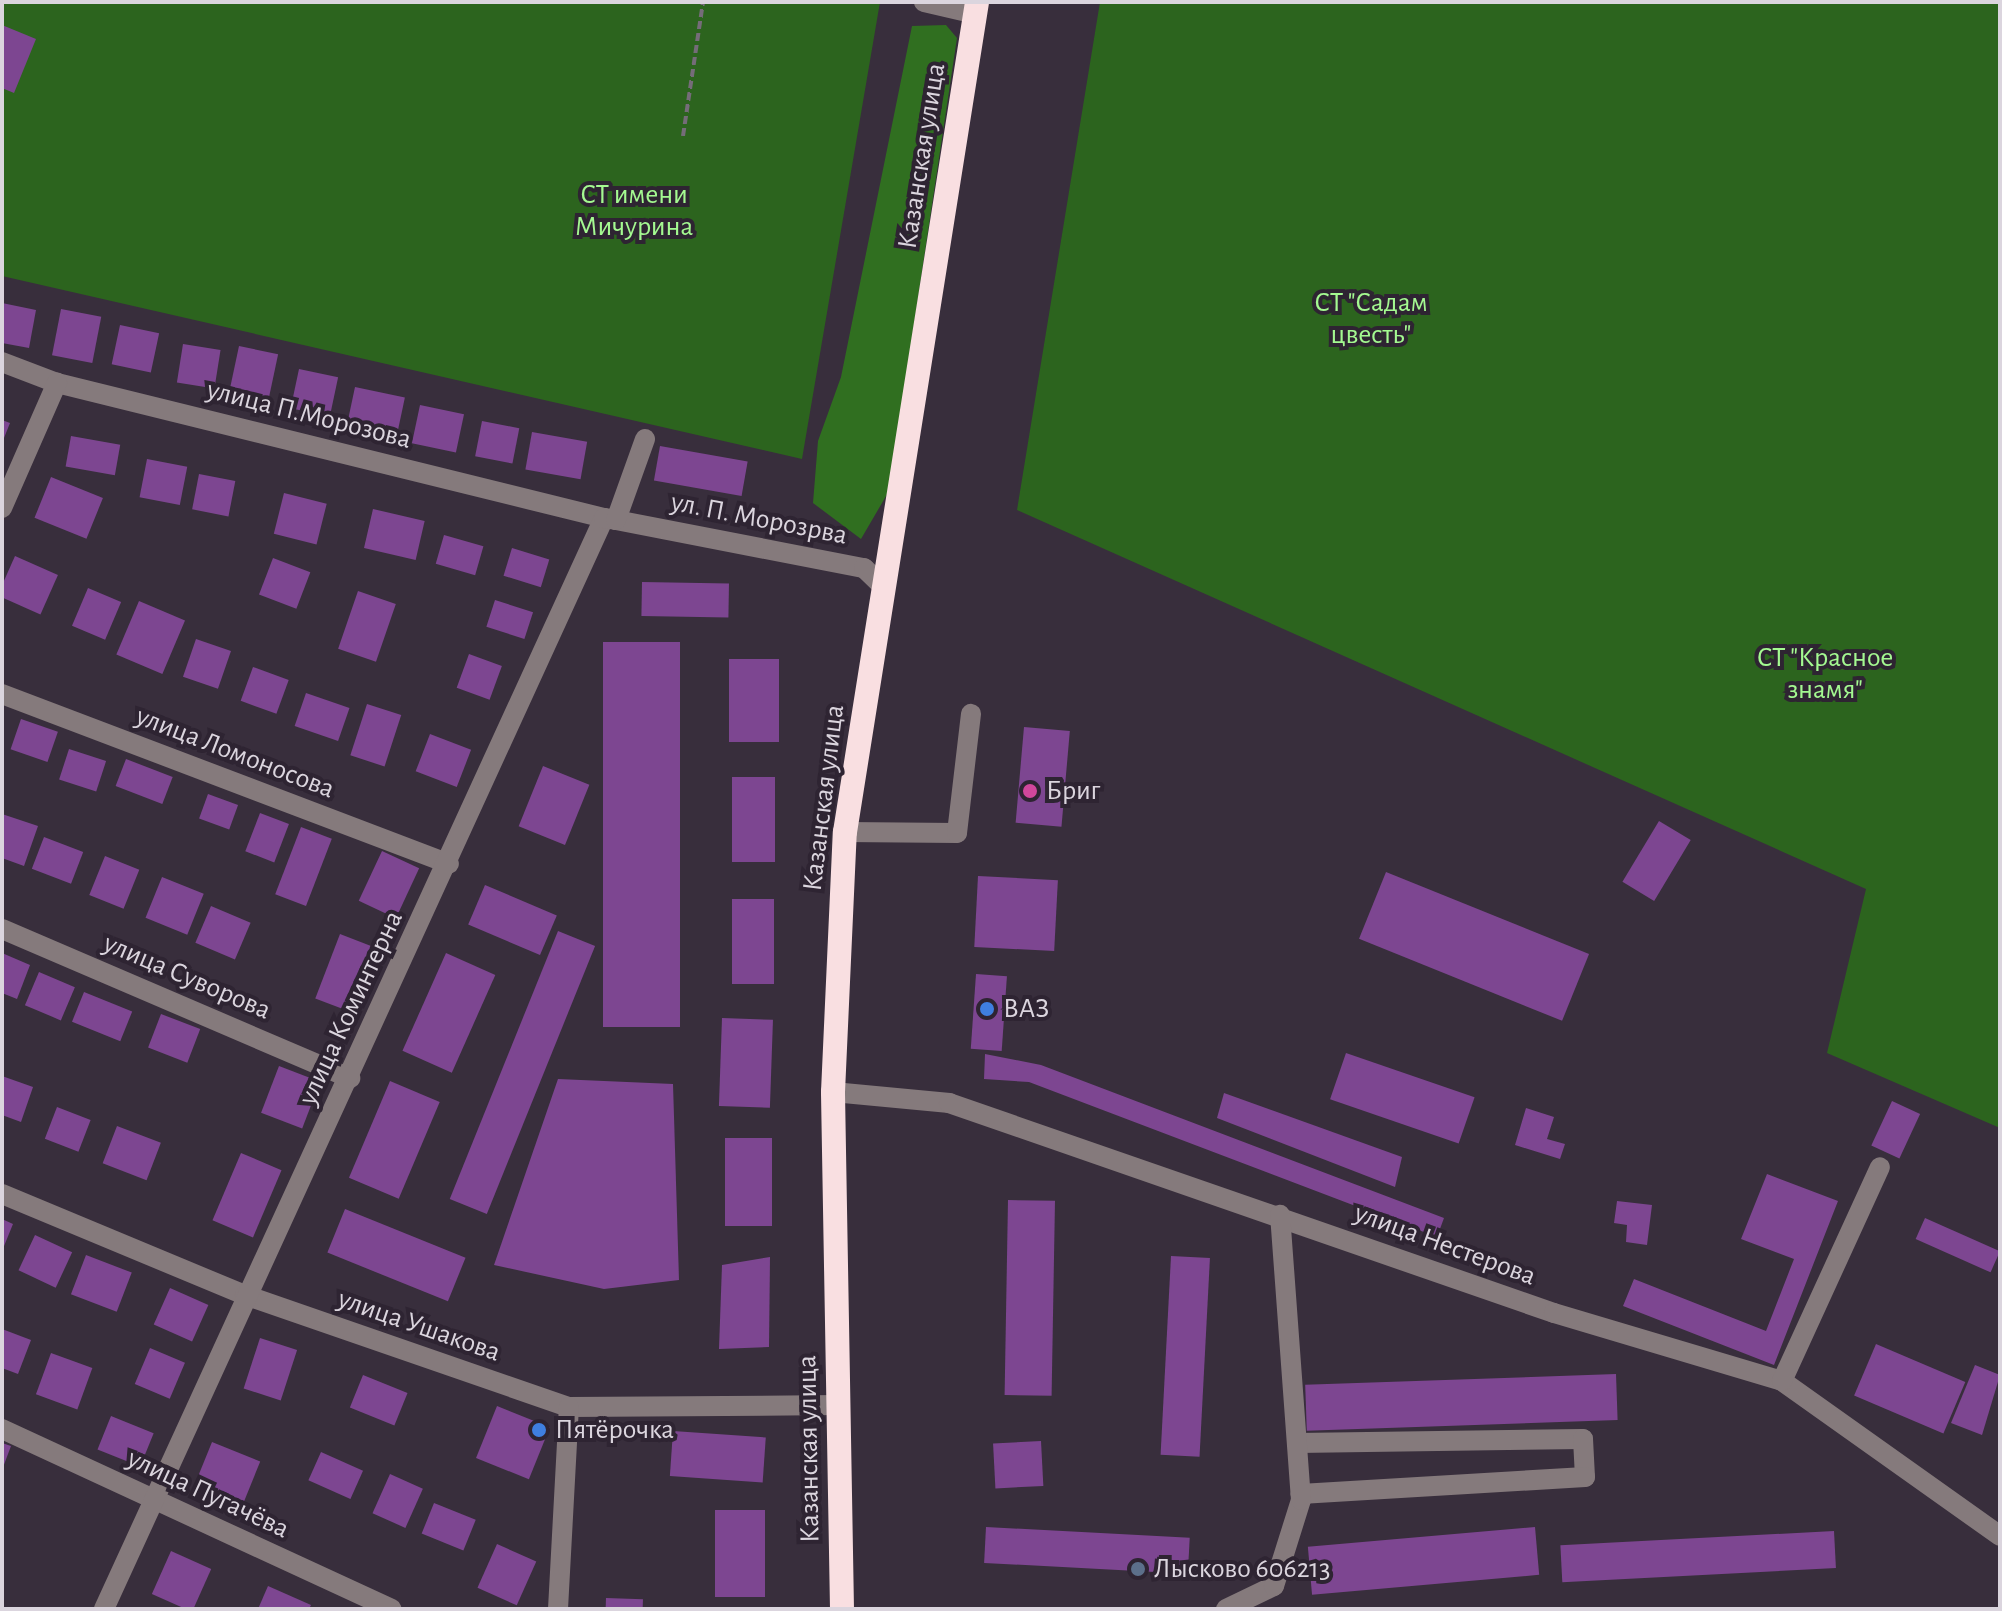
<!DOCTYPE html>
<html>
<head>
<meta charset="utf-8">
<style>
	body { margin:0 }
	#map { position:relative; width:2002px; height:1611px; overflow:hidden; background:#382e3c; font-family:"Alegreya Sans",sans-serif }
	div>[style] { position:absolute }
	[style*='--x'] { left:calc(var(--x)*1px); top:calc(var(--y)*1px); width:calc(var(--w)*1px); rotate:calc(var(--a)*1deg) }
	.green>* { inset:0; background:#2c641e }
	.forest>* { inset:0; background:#306f20 }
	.building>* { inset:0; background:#7d4691; transform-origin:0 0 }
	.path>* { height:4px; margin-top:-2px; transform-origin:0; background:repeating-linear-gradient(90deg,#756c79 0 8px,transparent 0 12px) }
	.minor>* { height:20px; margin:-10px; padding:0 10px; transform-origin:10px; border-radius:10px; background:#857a7c }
	.highway>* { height:24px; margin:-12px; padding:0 12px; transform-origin:12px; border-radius:12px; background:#f9dfe1 }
	.dots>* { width:22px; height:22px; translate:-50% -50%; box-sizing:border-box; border:4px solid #2e2432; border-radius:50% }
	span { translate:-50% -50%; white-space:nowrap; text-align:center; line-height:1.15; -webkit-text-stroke:8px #2e2432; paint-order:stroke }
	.street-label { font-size:28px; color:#dbd5de }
	.park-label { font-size:28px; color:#a4f991 }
	.poi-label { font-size:28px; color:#dbd5de }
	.left { translate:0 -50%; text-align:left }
	.frame { position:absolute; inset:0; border:4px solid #dbd5de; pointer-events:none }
</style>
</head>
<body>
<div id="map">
	<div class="green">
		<div style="clip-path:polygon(2px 2px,880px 2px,802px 459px,2px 276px)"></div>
		<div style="clip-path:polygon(1100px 2px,2000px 2px,2000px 1128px,1827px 1053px,1866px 889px,1017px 510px)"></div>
	</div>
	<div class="forest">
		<div style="clip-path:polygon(946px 25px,957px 38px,889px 491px,861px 539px,813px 503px,818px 441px,841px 377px,912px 26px)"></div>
	</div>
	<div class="building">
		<div style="clip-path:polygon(2px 25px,36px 39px,14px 93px,2px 88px)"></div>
		<div style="clip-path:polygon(2px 303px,36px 310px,29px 348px,2px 343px)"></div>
		<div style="left:61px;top:309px;width:41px;height:47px;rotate:11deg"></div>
		<div style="left:120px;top:325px;width:40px;height:40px;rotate:12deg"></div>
		<div style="left:183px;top:344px;width:38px;height:39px;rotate:9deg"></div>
		<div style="left:239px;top:346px;width:40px;height:49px;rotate:12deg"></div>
		<div style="left:299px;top:369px;width:40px;height:40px;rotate:12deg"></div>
		<div style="left:355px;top:387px;width:51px;height:39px;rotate:12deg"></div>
		<div style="left:420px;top:405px;width:45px;height:39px;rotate:12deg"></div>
		<div style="clip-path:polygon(2px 420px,10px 423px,2px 443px)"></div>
		<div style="left:482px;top:421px;width:38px;height:36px;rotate:11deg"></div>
		<div style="left:532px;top:432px;width:56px;height:38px;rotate:10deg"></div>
		<div style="left:71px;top:436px;width:50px;height:31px;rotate:10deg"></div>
		<div style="left:660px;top:446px;width:89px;height:35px;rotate:10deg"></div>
		<div style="left:147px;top:459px;width:41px;height:39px;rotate:11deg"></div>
		<div style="left:199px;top:474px;width:37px;height:36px;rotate:11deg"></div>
		<div style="left:51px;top:477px;width:56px;height:44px;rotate:22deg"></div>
		<div style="left:284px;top:493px;width:44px;height:42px;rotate:14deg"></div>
		<div style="left:373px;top:509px;width:53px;height:40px;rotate:13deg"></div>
		<div style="left:444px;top:535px;width:41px;height:30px;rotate:16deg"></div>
		<div style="left:512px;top:548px;width:39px;height:29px;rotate:17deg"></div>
		<div style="left:15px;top:556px;width:47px;height:43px;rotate:24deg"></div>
		<div style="left:273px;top:558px;width:40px;height:39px;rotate:21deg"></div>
		<div style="left:642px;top:582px;width:87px;height:34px;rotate:1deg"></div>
		<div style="left:88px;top:588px;width:36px;height:41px;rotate:23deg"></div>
		<div style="left:358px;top:591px;width:40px;height:61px;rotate:19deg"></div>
		<div style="left:495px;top:600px;width:40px;height:28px;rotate:18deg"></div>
		<div style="left:139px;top:601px;width:50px;height:58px;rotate:23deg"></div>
		<div style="left:196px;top:639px;width:37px;height:40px;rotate:19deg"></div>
		<div style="left:603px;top:642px;width:77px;height:385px"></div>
		<div style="left:469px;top:654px;width:35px;height:36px;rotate:20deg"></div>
		<div style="left:729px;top:659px;width:50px;height:83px"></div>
		<div style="left:253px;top:667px;width:38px;height:36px;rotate:20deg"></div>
		<div style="left:306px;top:693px;width:46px;height:35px;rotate:19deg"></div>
		<div style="left:367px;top:704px;width:36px;height:54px;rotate:18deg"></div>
		<div style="left:21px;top:719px;width:39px;height:32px;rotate:19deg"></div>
		<div style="left:1024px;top:727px;width:46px;height:96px;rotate:5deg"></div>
		<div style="left:430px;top:734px;width:44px;height:40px;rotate:21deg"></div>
		<div style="left:69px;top:749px;width:39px;height:32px;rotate:18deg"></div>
		<div style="left:126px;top:759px;width:50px;height:29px;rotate:21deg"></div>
		<div style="left:543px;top:766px;width:50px;height:65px;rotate:22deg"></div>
		<div style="left:775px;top:777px;width:85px;height:43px;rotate:90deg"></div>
		<div style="left:208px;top:794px;width:32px;height:26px;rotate:20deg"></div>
		<div style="left:260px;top:813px;width:31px;height:41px;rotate:21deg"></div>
		<div style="clip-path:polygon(2px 814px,38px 826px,24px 866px,2px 858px)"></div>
		<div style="left:1659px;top:821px;width:37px;height:71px;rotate:31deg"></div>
		<div style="left:301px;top:827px;width:33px;height:72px;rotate:21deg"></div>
		<div style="left:44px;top:837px;width:42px;height:34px;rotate:21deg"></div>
		<div style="left:382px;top:851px;width:41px;height:55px;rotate:25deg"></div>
		<div style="left:105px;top:856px;width:37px;height:42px;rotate:22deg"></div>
		<div style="left:1386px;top:872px;width:219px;height:72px;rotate:22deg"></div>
		<div style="left:978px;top:876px;width:80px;height:71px;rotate:3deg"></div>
		<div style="left:162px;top:877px;width:45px;height:44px;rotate:22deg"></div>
		<div style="left:485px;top:885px;width:78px;height:43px;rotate:23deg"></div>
		<div style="left:732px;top:899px;width:42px;height:85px"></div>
		<div style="left:211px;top:906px;width:43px;height:40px;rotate:23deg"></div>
		<div style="left:558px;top:931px;width:40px;height:289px;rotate:22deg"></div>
		<div style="left:340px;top:934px;width:36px;height:69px;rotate:21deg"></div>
		<div style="clip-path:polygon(2px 953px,30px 965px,17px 999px,2px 993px)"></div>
		<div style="left:446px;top:953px;width:54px;height:107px;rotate:24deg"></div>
		<div style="left:39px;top:972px;width:39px;height:36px;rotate:23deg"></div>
		<div style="left:976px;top:974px;width:31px;height:75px;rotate:4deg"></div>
		<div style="left:84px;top:992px;width:52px;height:32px;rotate:22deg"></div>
		<div style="left:161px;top:1014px;width:42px;height:36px;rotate:21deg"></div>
		<div style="left:722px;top:1018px;width:51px;height:88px;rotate:2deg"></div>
		<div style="left:1346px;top:1053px;width:136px;height:49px;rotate:19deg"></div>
		<div style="clip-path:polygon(985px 1054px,1041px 1065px,1444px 1218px,1437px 1237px,1029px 1082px,984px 1079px)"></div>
		<div style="left:279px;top:1066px;width:44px;height:50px;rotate:21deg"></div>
		<div style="clip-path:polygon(2px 1076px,33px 1087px,21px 1122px,2px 1115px)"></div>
		<div style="clip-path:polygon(558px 1079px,673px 1084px,679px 1280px,604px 1289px,494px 1265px)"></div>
		<div style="left:390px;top:1081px;width:54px;height:105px;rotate:23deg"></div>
		<div style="clip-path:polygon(1224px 1093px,1402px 1157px,1395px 1187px,1217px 1118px)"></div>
		<div style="left:1892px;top:1101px;width:31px;height:49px;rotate:25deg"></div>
		<div style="left:57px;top:1107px;width:36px;height:34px;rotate:21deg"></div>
		<div style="clip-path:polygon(1526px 1108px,1554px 1117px,1547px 1139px,1565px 1144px,1560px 1159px,1515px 1145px)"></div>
		<div style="left:117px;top:1126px;width:47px;height:40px;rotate:21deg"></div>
		<div style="left:725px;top:1138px;width:47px;height:88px"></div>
		<div style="left:241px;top:1153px;width:44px;height:73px;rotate:23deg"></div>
		<div style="clip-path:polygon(1767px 1174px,1838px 1201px,1774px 1365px,1623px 1306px,1634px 1279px,1766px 1331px,1794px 1259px,1741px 1239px)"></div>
		<div style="left:1008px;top:1200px;width:47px;height:195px;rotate:1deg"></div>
		<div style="clip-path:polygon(1617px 1201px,1652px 1205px,1647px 1245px,1626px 1242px,1627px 1225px,1614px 1223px)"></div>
		<div style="left:345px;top:1209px;width:130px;height:47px;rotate:22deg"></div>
		<div style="left:1925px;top:1218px;width:82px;height:23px;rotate:24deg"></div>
		<div style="clip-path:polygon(2px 1219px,13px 1224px,2px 1251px)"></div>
		<div style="left:35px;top:1235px;width:41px;height:39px;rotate:25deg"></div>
		<div style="left:86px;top:1255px;width:49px;height:42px;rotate:21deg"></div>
		<div style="left:1171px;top:1256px;width:39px;height:199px;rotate:3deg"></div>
		<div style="clip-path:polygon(770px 1257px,769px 1347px,719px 1349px,722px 1265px)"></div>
		<div style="left:170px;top:1288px;width:42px;height:40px;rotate:24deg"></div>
		<div style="clip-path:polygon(2px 1329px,31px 1340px,18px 1374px,2px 1368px)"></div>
		<div style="left:260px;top:1338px;width:39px;height:53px;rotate:18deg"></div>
		<div style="left:1876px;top:1344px;width:97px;height:56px;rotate:23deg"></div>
		<div style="left:150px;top:1348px;width:38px;height:39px;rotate:23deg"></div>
		<div style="left:51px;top:1353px;width:44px;height:44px;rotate:20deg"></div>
		<div style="clip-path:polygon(1975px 1365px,2000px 1375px,1982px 1435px,1951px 1423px)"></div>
		<div style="left:1616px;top:1374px;width:46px;height:311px;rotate:88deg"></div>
		<div style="left:363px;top:1375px;width:48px;height:35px;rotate:22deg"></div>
		<div style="left:497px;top:1406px;width:57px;height:56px;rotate:22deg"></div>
		<div style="left:111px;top:1416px;width:46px;height:36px;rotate:22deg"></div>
		<div style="left:673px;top:1431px;width:93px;height:45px;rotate:4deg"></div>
		<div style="left:1041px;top:1441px;width:45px;height:48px;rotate:87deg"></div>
		<div style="left:212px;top:1442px;width:52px;height:43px;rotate:22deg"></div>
		<div style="clip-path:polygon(2px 1443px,11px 1446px,2px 1470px)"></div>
		<div style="left:321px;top:1452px;width:46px;height:31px;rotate:24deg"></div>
		<div style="left:390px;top:1474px;width:36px;height:43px;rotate:24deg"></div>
		<div style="left:434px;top:1503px;width:45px;height:33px;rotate:22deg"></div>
		<div style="left:715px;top:1510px;width:50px;height:87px"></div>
		<div style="left:986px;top:1527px;width:204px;height:36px;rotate:3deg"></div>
		<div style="left:1535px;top:1527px;width:48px;height:228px;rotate:85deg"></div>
		<div style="left:1834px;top:1531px;width:37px;height:274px;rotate:87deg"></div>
		<div style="left:497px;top:1544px;width:43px;height:48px;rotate:24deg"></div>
		<div style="left:171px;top:1551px;width:44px;height:47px;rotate:24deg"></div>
		<div style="clip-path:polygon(268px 1586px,311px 1605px,309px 1609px,258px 1609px)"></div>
		<div style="left:606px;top:1598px;width:37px;height:11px;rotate:2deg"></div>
	</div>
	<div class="path">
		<div style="--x:683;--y:136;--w:135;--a:-81.5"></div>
	</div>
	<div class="minor">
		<div style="--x:924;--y:2;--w:52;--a:13.2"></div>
		<div style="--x:2;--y:362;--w:59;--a:20.9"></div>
		<div style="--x:57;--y:383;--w:563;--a:13.86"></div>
		<div style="--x:2;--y:508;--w:137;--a:-66.3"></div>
		<div style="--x:616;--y:520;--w:253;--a:11"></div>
		<div style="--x:864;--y:568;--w:28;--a:44"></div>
		<div style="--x:2;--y:694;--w:478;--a:20.8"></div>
		<div style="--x:845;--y:832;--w:112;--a:0.5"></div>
		<div style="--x:957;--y:833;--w:120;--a:-83.3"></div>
		<div style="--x:2;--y:929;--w:379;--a:23.2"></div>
		<div style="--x:833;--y:1092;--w:117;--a:5.4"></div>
		<div style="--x:949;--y:1103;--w:640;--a:19.14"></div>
		<div style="--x:1554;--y:1313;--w:238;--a:16.6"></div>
		<div style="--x:1782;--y:1381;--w:267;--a:35.4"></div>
		<div style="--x:2;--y:1194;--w:263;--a:22.6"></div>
		<div style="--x:245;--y:1295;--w:343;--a:19.1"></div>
		<div style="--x:569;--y:1407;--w:269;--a:-0.4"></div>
		<div style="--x:1782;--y:1381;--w:235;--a:-65.4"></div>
		<div style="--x:2;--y:1429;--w:429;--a:24.8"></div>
		<div style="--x:1297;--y:1443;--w:286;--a:-0.8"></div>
		<div style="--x:1583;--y:1439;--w:38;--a:87"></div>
		<div style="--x:1585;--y:1477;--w:285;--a:176.6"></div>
		<div style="--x:104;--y:1609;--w:1200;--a:-65.38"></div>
		<div style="--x:604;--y:518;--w:12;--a:9"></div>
		<div style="--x:616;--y:520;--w:86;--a:-70.3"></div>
		<div style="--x:558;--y:1609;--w:202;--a:-86.9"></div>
		<div style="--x:1226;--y:1609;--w:53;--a:-25.6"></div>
		<div style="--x:1274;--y:1586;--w:90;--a:-72.6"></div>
		<div style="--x:1301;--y:1500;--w:286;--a:-94.2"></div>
	</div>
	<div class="highway">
		<div style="--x:842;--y:1609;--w:517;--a:-91"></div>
		<div style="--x:833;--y:1092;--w:260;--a:-87.4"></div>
		<div style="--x:845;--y:832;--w:840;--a:-80.96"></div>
	</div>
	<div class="dots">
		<div style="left:1030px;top:791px;background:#d1479c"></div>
		<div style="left:987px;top:1009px;background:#3f7fe0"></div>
		<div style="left:539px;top:1430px;background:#3f7fe0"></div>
		<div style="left:1138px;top:1569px;background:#5c6f8a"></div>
	</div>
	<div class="street-label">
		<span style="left:922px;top:156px;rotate:-81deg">Казанская улица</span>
		<span style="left:309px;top:415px;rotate:14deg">улица П.Морозова</span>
		<span style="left:759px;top:519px;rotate:11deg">ул. П. Морозрва</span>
		<span style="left:235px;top:753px;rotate:21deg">улица Ломоносова</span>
		<span style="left:824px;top:798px;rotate:-83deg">Казанская улица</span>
		<span style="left:187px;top:977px;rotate:23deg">улица Суворова</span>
		<span style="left:351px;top:1008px;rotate:-65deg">улица Коминтерна</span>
		<span style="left:1445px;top:1245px;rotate:20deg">улица Нестерова</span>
		<span style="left:419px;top:1326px;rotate:19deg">улица Ушакова</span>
		<span style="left:809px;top:1449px;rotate:-91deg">Казанская улица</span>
		<span style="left:208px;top:1494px;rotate:25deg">улица Пугачёва</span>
	</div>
	<div class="park-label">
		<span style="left:634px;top:211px">СТ имени<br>Мичурина</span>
		<span style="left:1371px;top:319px">СТ "Садам<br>цвесть"</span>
		<span style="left:1825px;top:674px">СТ "Красное<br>знамя"</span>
	</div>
	<div class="poi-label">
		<span class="left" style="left:1046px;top:791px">Бриг</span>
		<span class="left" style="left:1003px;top:1009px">ВАЗ</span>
		<span class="left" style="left:555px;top:1430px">Пятёрочка</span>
		<span class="left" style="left:1154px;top:1569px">Лысково 606213</span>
	</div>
	<div class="frame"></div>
</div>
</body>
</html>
